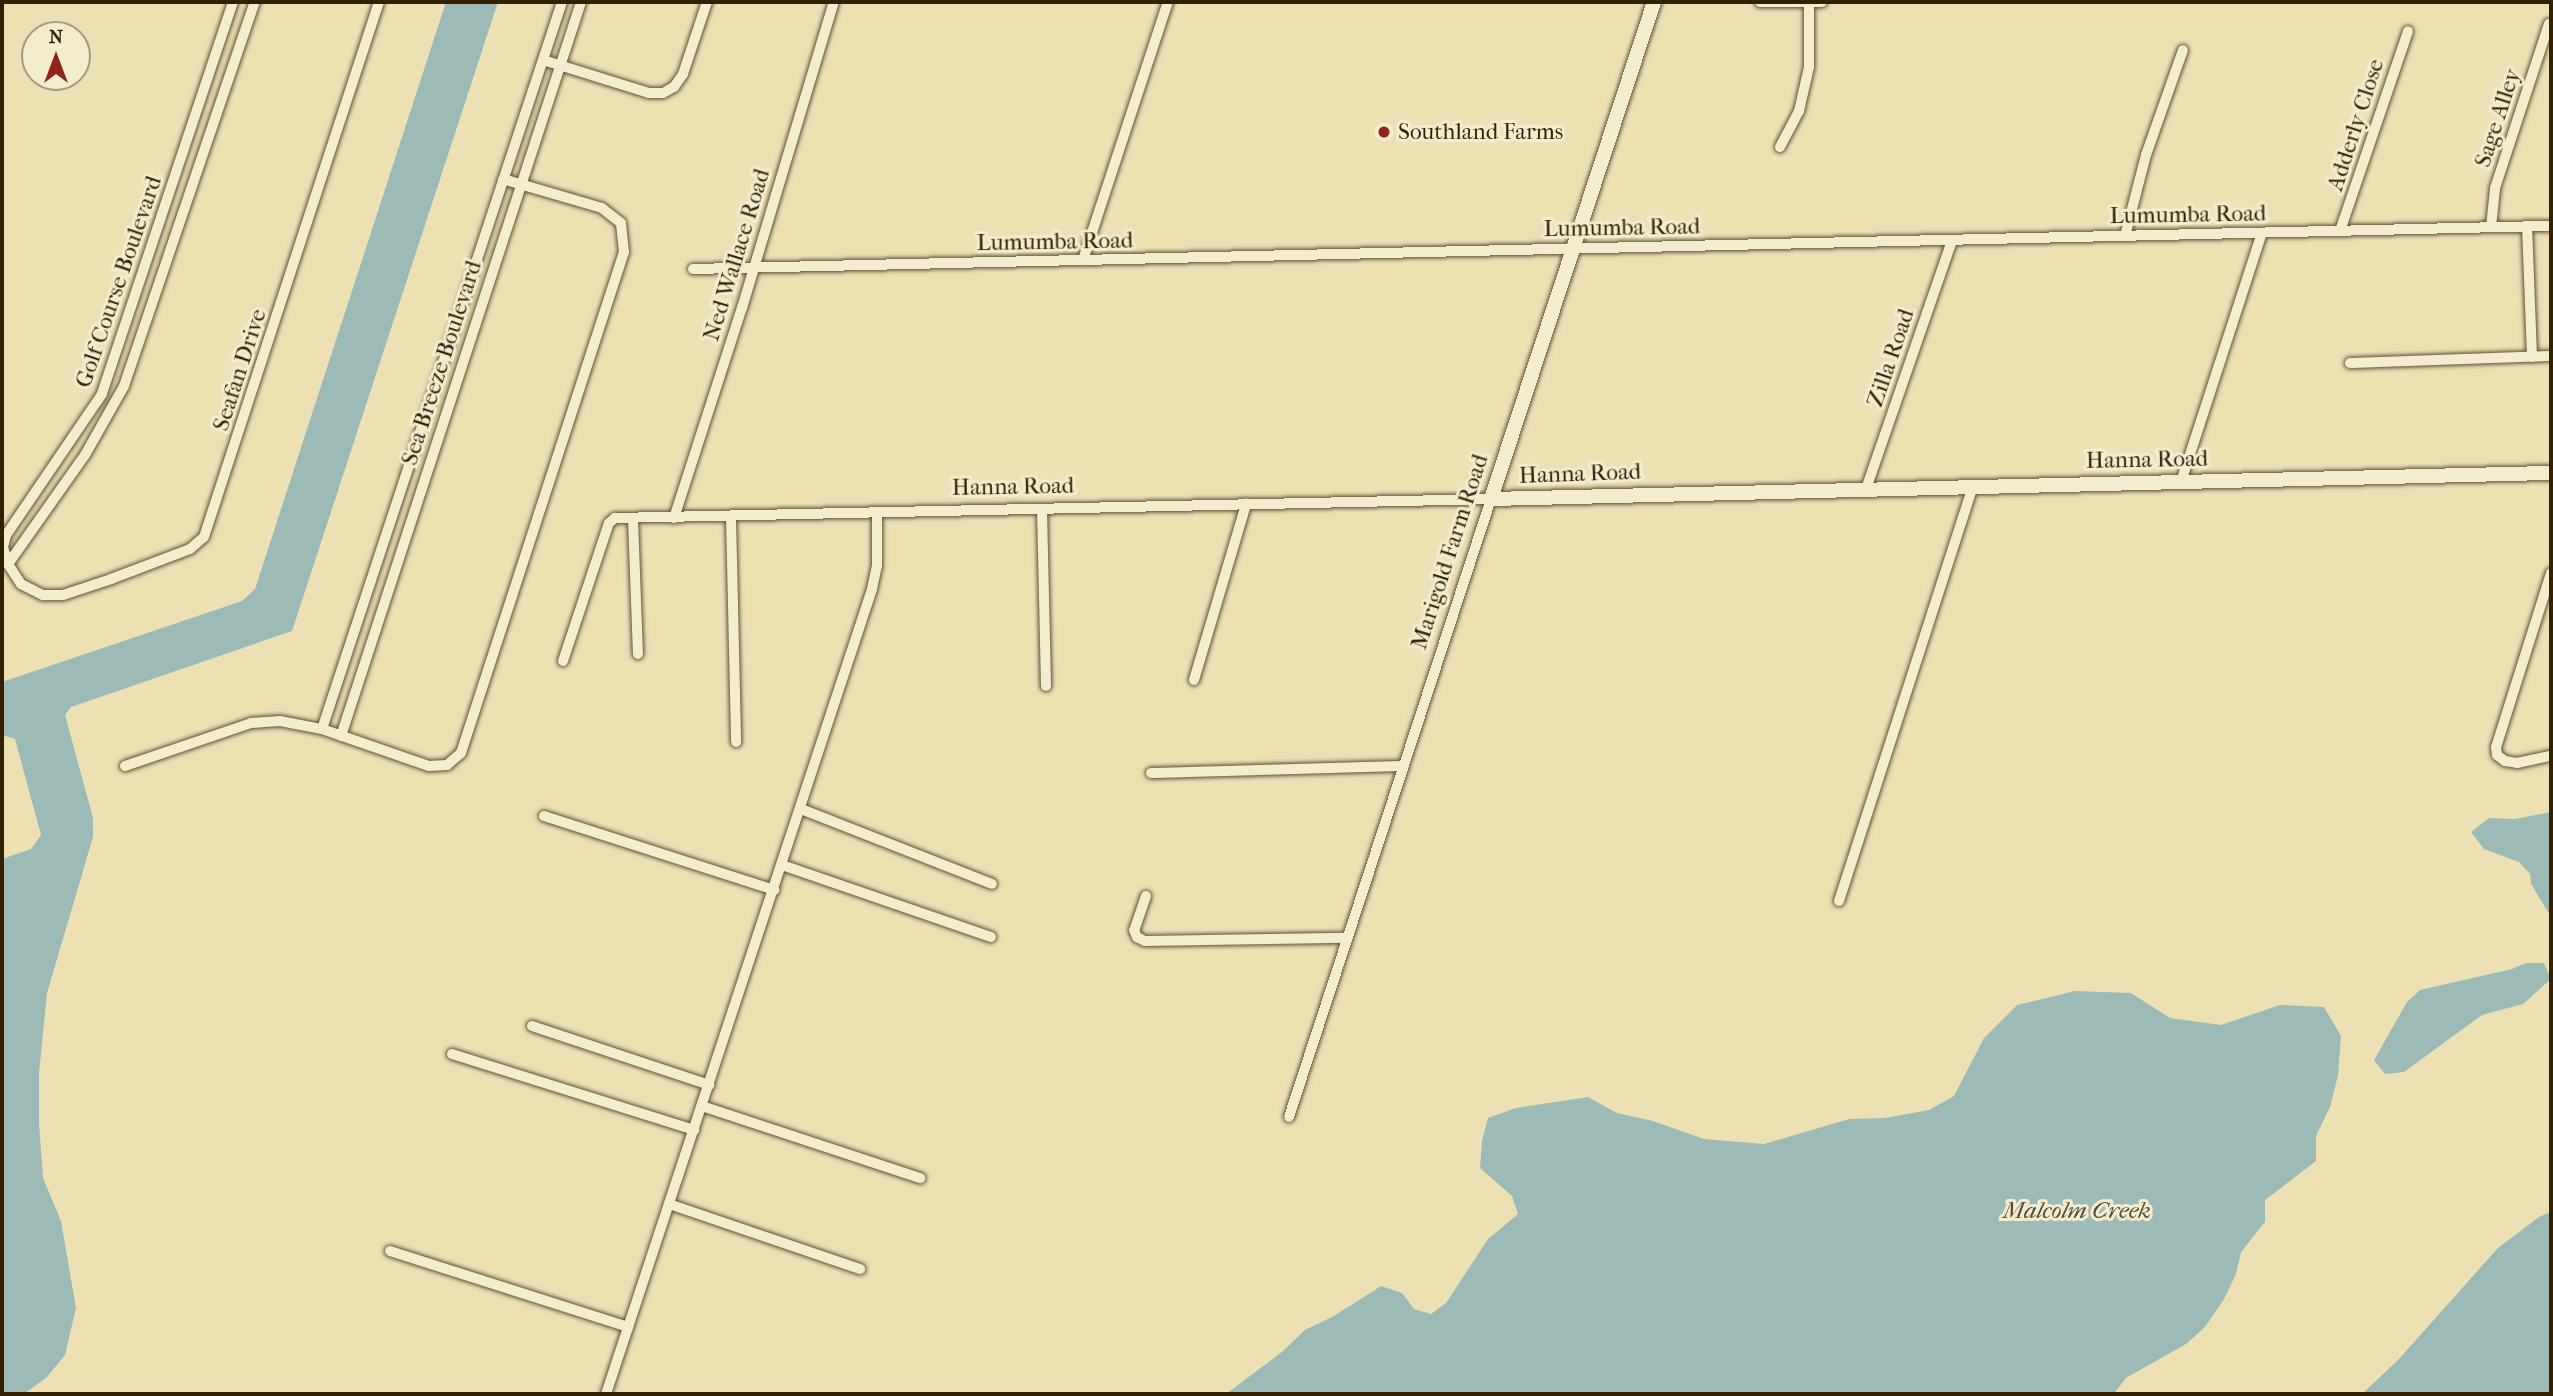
<!DOCTYPE html>
<html>
<head>
<meta charset="utf-8">
<style>
	body { margin:0 }
	#map { position:relative; width:2553px; height:1396px; overflow:hidden; background:#ede1b4; font-family:"IM FELL French Canon",serif }
	div>[style] { position:absolute }
	[style*='--x'] { left:calc(var(--x)*1px); top:calc(var(--y)*1px); width:calc(var(--w)*1px); rotate:calc(var(--a)*1deg) }
	.water>* { inset:0; background:#9cbbb6 }
	.roads { filter:drop-shadow(0 0 2px #625030) drop-shadow(0 0 2px #625030) }
	.street>* { height:10px; margin:-5px; padding:0 5px; transform-origin:5px; border-radius:5px; background:#f3ecce }
	.secondary>* { height:14px; margin:-7px; padding:0 7px; transform-origin:7px; border-radius:7px; background:#f3ecce }
	.dots>* { width:19px; height:19px; translate:-50% -50%; box-sizing:border-box; border:4px solid #f3ecce; border-radius:50% }
	span { translate:-50% -50%; white-space:nowrap; text-align:center; line-height:1.15; -webkit-text-stroke:6px #f3ecce; paint-order:stroke }
	.street-label { font-size:23px; color:#331f04 }
	.poi-label { font-size:23px; color:#331f04 }
	.left { translate:0 -50%; text-align:left }
	.water-label { font-size:24px; color:#524e39; font-style:italic }
	.frame { position:absolute; inset:0; border:4px solid #331f04; pointer-events:none }
	.north { position:absolute; left:21px; top:21px; width:70px; height:70px; box-sizing:border-box; background:#f3ecce; border:2px solid #a69a7d; border-radius:50%; rotate:0deg; font-size:19px; font-weight:700; line-height:28px; text-align:center; color:#331f04 }
	.north::after { content:''; display:block; margin:auto; width:24px; height:32px; background:#8f2418; clip-path:polygon(50% 0,100% 100%,50% 72%,0 100%) }
</style>
</head>
<body>
<div id="map">
	<div class="water">
		<div style="clip-path:polygon(446px 2px,498px 2px,292px 631px,71px 707px,65px 715px,93px 818px,93px 837px,47px 993px,39px 1073px,39px 1123px,43px 1178px,61px 1221px,76px 1308px,65px 1355px,47px 1377px,24px 1394px,2px 1394px,2px 859px,31px 849px,41px 835px,15px 739px,2px 735px,2px 682px,242px 601px,255px 589px)"></div>
		<div style="clip-path:polygon(2551px 812px,2551px 917px,2531px 884px,2530px 874px,2519px 862px,2484px 849px,2471px 832px,2489px 818px,2515px 819px)"></div>
		<div style="clip-path:polygon(2526px 963px,2544px 963px,2551px 979px,2523px 1004px,2482px 1015px,2404px 1072px,2385px 1074px,2374px 1060px,2407px 1002px,2420px 990px,2512px 969px)"></div>
		<div style="clip-path:polygon(2075px 991px,2131px 993px,2170px 1018px,2221px 1025px,2280px 1005px,2324px 1007px,2341px 1036px,2338px 1075px,2330px 1107px,2316px 1136px,2316px 1161px,2265px 1200px,2265px 1222px,2241px 1252px,2236px 1274px,2224px 1299px,2205px 1327px,2186px 1344px,2126px 1378px,2114px 1394px,1226px 1394px,1282px 1352px,1305px 1330px,1334px 1316px,1381px 1286px,1402px 1293px,1414px 1309px,1431px 1314px,1446px 1303px,1488px 1239px,1518px 1214px,1512px 1196px,1480px 1168px,1482px 1141px,1488px 1118px,1516px 1108px,1588px 1097px,1617px 1113px,1653px 1121px,1704px 1139px,1764px 1144px,1849px 1119px,1885px 1118px,1929px 1110px,1954px 1096px,1984px 1038px,2017px 1005px)"></div>
		<div style="clip-path:polygon(2551px 1212px,2551px 1394px,2362px 1394px,2398px 1360px,2498px 1248px,2539px 1217px)"></div>
	</div>
	<div class="roads">
		<div class="street">
			<div style="--x:233;--y:2;--w:413;--a:108.5"></div>
			<div style="--x:102;--y:394;--w:171;--a:124.2"></div>
			<div style="--x:6;--y:535;--w:12;--a:104"></div>
			<div style="--x:3;--y:547;--w:18;--a:74"></div>
			<div style="--x:8;--y:564;--w:24;--a:57"></div>
			<div style="--x:21;--y:584;--w:25;--a:27"></div>
			<div style="--x:43;--y:595;--w:20;--a:0"></div>
			<div style="--x:63;--y:595;--w:51;--a:-18.4"></div>
			<div style="--x:111;--y:579;--w:85;--a:-20.8"></div>
			<div style="--x:190;--y:549;--w:18;--a:-41"></div>
			<div style="--x:204;--y:537;--w:563;--a:-71.89"></div>
			<div style="--x:1760;--y:2;--w:62;--a:0"></div>
			<div style="--x:543;--y:60;--w:111;--a:17.3"></div>
			<div style="--x:649;--y:93;--w:14;--a:0"></div>
			<div style="--x:663;--y:93;--w:13;--a:-29"></div>
			<div style="--x:674;--y:87;--w:16;--a:-55"></div>
			<div style="--x:683;--y:74;--w:76;--a:-71.6"></div>
			<div style="--x:1780;--y:147;--w:41;--a:-62.2"></div>
			<div style="--x:1799;--y:111;--w:45;--a:-77.2"></div>
			<div style="--x:1809;--y:67;--w:63;--a:-90"></div>
			<div style="--x:2527;--y:226;--w:131;--a:87.8"></div>
			<div style="--x:2491;--y:227;--w:39;--a:-84"></div>
			<div style="--x:2495;--y:188;--w:173;--a:-71.8"></div>
			<div style="--x:2340;--y:231;--w:211;--a:-71.2"></div>
			<div style="--x:2125;--y:236;--w:84;--a:-75.5"></div>
			<div style="--x:2146;--y:155;--w:111;--a:-70.6"></div>
			<div style="--x:1083;--y:260;--w:272;--a:-71.8"></div>
			<div style="--x:693;--y:269;--w:1858;--a:-1.33"></div>
			<div style="--x:2350;--y:363;--w:201;--a:-2"></div>
			<div style="--x:2181;--y:482;--w:262;--a:-72"></div>
			<div style="--x:1866;--y:489;--w:263;--a:-70.9"></div>
			<div style="--x:1042;--y:509;--w:177;--a:88.7"></div>
			<div style="--x:731;--y:517;--w:225;--a:88.7"></div>
			<div style="--x:674;--y:518;--w:221;--a:-72.1"></div>
			<div style="--x:742;--y:308;--w:320;--a:-73.3"></div>
			<div style="--x:633;--y:519;--w:135;--a:87.9"></div>
			<div style="--x:8;--y:564;--w:133;--a:-54.8"></div>
			<div style="--x:85;--y:455;--w:79;--a:-60.5"></div>
			<div style="--x:124;--y:386;--w:406;--a:-71.2"></div>
			<div style="--x:2551;--y:573;--w:182;--a:107.5"></div>
			<div style="--x:2496;--y:747;--w:8;--a:83"></div>
			<div style="--x:2497;--y:755;--w:10;--a:37"></div>
			<div style="--x:2505;--y:761;--w:12;--a:9"></div>
			<div style="--x:2517;--y:763;--w:35;--a:-12"></div>
			<div style="--x:563;--y:661;--w:145;--a:-71.6"></div>
			<div style="--x:609;--y:523;--w:8;--a:-40"></div>
			<div style="--x:615;--y:518;--w:876;--a:-1.24"></div>
			<div style="--x:1491;--y:499;--w:650;--a:108.1"></div>
			<div style="--x:1194;--y:680;--w:184;--a:-73.5"></div>
			<div style="--x:322;--y:729;--w:766;--a:-71.73"></div>
			<div style="--x:341;--y:736;--w:772;--a:-71.89"></div>
			<div style="--x:125;--y:766;--w:133;--a:-18.8"></div>
			<div style="--x:251;--y:723;--w:29;--a:-4"></div>
			<div style="--x:280;--y:721;--w:43;--a:10.8"></div>
			<div style="--x:322;--y:729;--w:113;--a:19.1"></div>
			<div style="--x:429;--y:766;--w:18;--a:-3"></div>
			<div style="--x:447;--y:765;--w:18;--a:-41"></div>
			<div style="--x:461;--y:753;--w:527;--a:-71.98"></div>
			<div style="--x:624;--y:252;--w:29;--a:-96"></div>
			<div style="--x:621;--y:223;--w:24;--a:-142"></div>
			<div style="--x:602;--y:208;--w:103;--a:-163.7"></div>
			<div style="--x:1151;--y:773;--w:253;--a:-1.6"></div>
			<div style="--x:801;--y:809;--w:205;--a:21.4"></div>
			<div style="--x:544;--y:816;--w:242;--a:17.8"></div>
			<div style="--x:782;--y:865;--w:221;--a:19"></div>
			<div style="--x:1146;--y:896;--w:36;--a:109"></div>
			<div style="--x:1134;--y:930;--w:8;--a:67"></div>
			<div style="--x:1137;--y:937;--w:9;--a:27"></div>
			<div style="--x:1145;--y:941;--w:202;--a:-0.9"></div>
			<div style="--x:1839;--y:901;--w:435;--a:-72.1"></div>
			<div style="--x:532;--y:1026;--w:187;--a:18.4"></div>
			<div style="--x:452;--y:1054;--w:254;--a:17.4"></div>
			<div style="--x:702;--y:1106;--w:230;--a:18.3"></div>
			<div style="--x:669;--y:1204;--w:202;--a:18.8"></div>
			<div style="--x:390;--y:1251;--w:250;--a:17.7"></div>
			<div style="--x:606;--y:1394;--w:848;--a:-71.71"></div>
			<div style="--x:872;--y:589;--w:24;--a:-78"></div>
			<div style="--x:877;--y:566;--w:53;--a:-90"></div>
		</div>
		<div class="secondary">
			<div style="--x:1654;--y:2;--w:523;--a:108.16"></div>
			<div style="--x:1491;--y:499;--w:1060;--a:-1.41"></div>
		</div>
	</div>
	<div class="dots">
		<div style="left:1384px;top:132px;background:#8f2418"></div>
	</div>
	<div class="street-label">
		<span style="left:2498px;top:118px;rotate:-72deg">Sage Alley</span>
		<span style="left:2356px;top:125px;rotate:-72deg">Adderly Close</span>
		<span style="left:2188px;top:215px;rotate:-1deg">Lumumba Road</span>
		<span style="left:1622px;top:228px;rotate:-1deg">Lumumba Road</span>
		<span style="left:1055px;top:242px;rotate:-1deg">Lumumba Road</span>
		<span style="left:737px;top:255px;rotate:-73deg">Ned Wallace Road</span>
		<span style="left:119px;top:282px;rotate:-71deg">Golf Course Boulevard</span>
		<span style="left:1891px;top:358px;rotate:-71deg">Zilla Road</span>
		<span style="left:442px;top:363px;rotate:-72deg">Sea Breeze Boulevard</span>
		<span style="left:240px;top:370px;rotate:-72deg">Seafan Drive</span>
		<span style="left:2147px;top:460px;rotate:-1deg">Hanna Road</span>
		<span style="left:1580px;top:474px;rotate:-2deg">Hanna Road</span>
		<span style="left:1013px;top:487px;rotate:-1deg">Hanna Road</span>
		<span style="left:1450px;top:552px;rotate:-72deg">Marigold Farm Road</span>
	</div>
	<div class="poi-label">
		<span class="left" style="left:1398px;top:132px">Southland Farms</span>
	</div>
	<div class="water-label">
		<span style="left:2077px;top:1211px">Malcolm Creek</span>
	</div>
	<div class="frame"></div>
	<div class="north">N</div>
</div>
</body>
</html>
